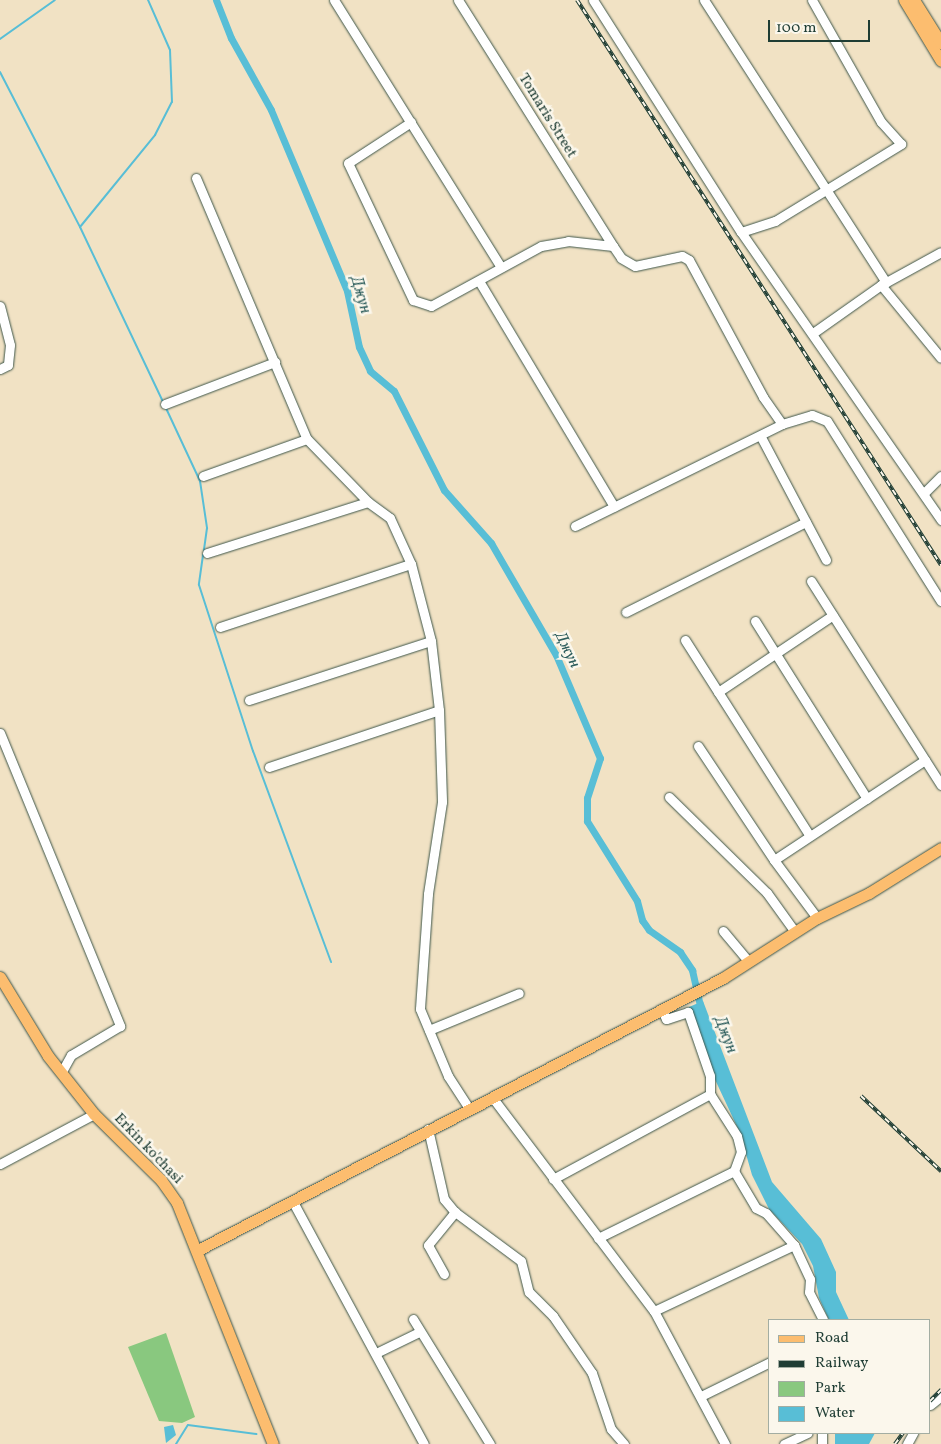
<!DOCTYPE html>
<html>
<head>
<meta charset="utf-8">
<style>
	body { margin:0 }
	#map { position:relative; width:941px; height:1444px; overflow:hidden; background:#f1e2c4; font-family:Vollkorn,serif }
	div>[style] { position:absolute }
	[style*='--x'] { left:calc(var(--x)*1px); top:calc(var(--y)*1px); width:calc(var(--w)*1px); rotate:calc(var(--a)*1deg) }
	.green>* { inset:0; background:#89c87f }
	.water>* { inset:0; background:#58bed6 }
	.stream>* { height:2px; margin:-1px; padding:0 1px; transform-origin:1px; border-radius:1px; background:#58bed6 }
	.canal>* { height:7px; margin:-3.5px; padding:0 3.5px; transform-origin:3.5px; border-radius:3.5px; background:#58bed6 }
	.roads { filter:drop-shadow(0 0 1px #3e564a) drop-shadow(0 0 1px #3e564a) }
	.minor>* { height:9px; margin:-4.5px; padding:0 4.5px; transform-origin:4.5px; border-radius:4.5px; background:#fff }
	.major>* { height:11px; margin:-5.5px; padding:0 5.5px; transform-origin:5.5px; border-radius:5.5px; background:#fcbd6f }
	.rail>* { height:4px; margin-top:-2px; transform-origin:0; background:repeating-linear-gradient(90deg,#fbf7ec 0 5.5px,#1f3d34 0 11px); box-sizing:border-box; border-block:1px solid #1f3d34 }
	span { translate:-50% -50%; white-space:nowrap; text-align:center; line-height:1.15; -webkit-text-stroke:5px #fbf7ec; paint-order:stroke }
	.street-label { font-size:15px; color:#1f3d34 }
	.water-label { font-size:16px; color:#2d5d5c; font-style:italic }
	.legend { position:absolute; left:768px; top:1319px; width:162px; height:115px; box-sizing:border-box; background:#fbf7ec; border:1px solid #a3ada2; margin:0; padding:6px 9px; list-style:none; font-size:15px; color:#1f3d34 }
	.legend li { display:flex; align-items:center; gap:10px; height:25px }
	.legend b { width:25px; border:1px solid #a3ada2 }
	.scale { position:absolute; left:768px; top:20px; width:102px; height:22px; box-sizing:border-box; border:2px solid #1f3d34; border-top:0; padding-left:6px; font-size:15px; line-height:18px; white-space:nowrap; color:#1f3d34; -webkit-text-stroke:4px #fbf7ec; paint-order:stroke }
</style>
</head>
<body>
<div id="map">
	<div class="green">
		<div style="clip-path:polygon(166px 1333px,195px 1417px,182px 1423px,159px 1421px,128px 1347px)"></div>
	</div>
	<div class="water">
		<div style="clip-path:polygon(703px 1001px,772px 1182px,821px 1239px,836px 1272px,836px 1292px,849px 1320px,829px 1320px,819px 1298px,813px 1266px,802px 1244px,769px 1209px,752px 1175px,740px 1133px,704px 1056px,701px 1037px,689px 1007px)"></div>
		<div style="clip-path:polygon(173px 1425px,176px 1435px,166px 1443px,164px 1427px)"></div>
		<div style="clip-path:polygon(835px 1433px,875px 1433px,869px 1444px,835px 1444px)"></div>
	</div>
	<div class="stream">
		<div style="--x:0;--y:39;--w:67;--a:-35.3"></div>
		<div style="--x:0;--y:72;--w:174;--a:62.7"></div>
		<div style="--x:80;--y:227;--w:194;--a:64.6"></div>
		<div style="--x:80;--y:227;--w:119;--a:-50.8"></div>
		<div style="--x:155;--y:135;--w:37;--a:-63"></div>
		<div style="--x:172;--y:102;--w:52;--a:-92.2"></div>
		<div style="--x:170;--y:50;--w:55;--a:-113.7"></div>
		<div style="--x:165;--y:406;--w:83;--a:65"></div>
		<div style="--x:200;--y:481;--w:48;--a:81.5"></div>
		<div style="--x:207;--y:528;--w:22;--a:98"></div>
		<div style="--x:203;--y:555;--w:30;--a:98"></div>
		<div style="--x:199;--y:585;--w:175;--a:72"></div>
		<div style="--x:253;--y:751;--w:225;--a:69.7"></div>
		<div style="--x:176;--y:1444;--w:22;--a:-58"></div>
		<div style="--x:188;--y:1425;--w:69;--a:7.5"></div>
	</div>
	<div class="canal">
		<div style="--x:216;--y:0;--w:41;--a:68.5"></div>
		<div style="--x:231;--y:38;--w:82;--a:60.9"></div>
		<div style="--x:271;--y:110;--w:196;--a:67.2"></div>
		<div style="--x:347;--y:291;--w:57;--a:77.9"></div>
		<div style="--x:359;--y:347;--w:26;--a:65"></div>
		<div style="--x:370;--y:371;--w:31;--a:40"></div>
		<div style="--x:394;--y:391;--w:111;--a:63.2"></div>
		<div style="--x:444;--y:490;--w:71;--a:48.4"></div>
		<div style="--x:491;--y:543;--w:129;--a:59.9"></div>
		<div style="--x:556;--y:655;--w:112;--a:66.9"></div>
		<div style="--x:600;--y:758;--w:42;--a:108"></div>
		<div style="--x:587;--y:798;--w:23;--a:90"></div>
		<div style="--x:587;--y:821;--w:94;--a:58"></div>
		<div style="--x:637;--y:901;--w:20;--a:75"></div>
		<div style="--x:642;--y:920;--w:12;--a:55"></div>
		<div style="--x:649;--y:930;--w:38;--a:35"></div>
		<div style="--x:680;--y:952;--w:22;--a:56"></div>
		<div style="--x:692;--y:970;--w:41;--a:77.3"></div>
	</div>
	<div class="roads">
		<div class="minor">
			<div style="--x:334;--y:0;--w:315;--a:58"></div>
			<div style="--x:458;--y:0;--w:291;--a:57.8"></div>
			<div style="--x:593;--y:0;--w:275;--a:57.5"></div>
			<div style="--x:741;--y:232;--w:351;--a:55.2"></div>
			<div style="--x:704;--y:0;--w:336;--a:57.2"></div>
			<div style="--x:411;--y:122;--w:75;--a:146.9"></div>
			<div style="--x:348;--y:163;--w:152;--a:64.6"></div>
			<div style="--x:413;--y:300;--w:19;--a:18"></div>
			<div style="--x:431;--y:306;--w:125;--a:-28.6"></div>
			<div style="--x:541;--y:246;--w:27;--a:-10"></div>
			<div style="--x:568;--y:241;--w:45;--a:6.3"></div>
			<div style="--x:613;--y:246;--w:14;--a:56"></div>
			<div style="--x:621;--y:258;--w:16;--a:30"></div>
			<div style="--x:635;--y:266;--w:48;--a:-12"></div>
			<div style="--x:682;--y:256;--w:8;--a:30"></div>
			<div style="--x:689;--y:260;--w:156;--a:61.6"></div>
			<div style="--x:763;--y:397;--w:33;--a:55"></div>
			<div style="--x:196;--y:178;--w:284;--a:67"></div>
			<div style="--x:307;--y:439;--w:88;--a:45.9"></div>
			<div style="--x:368;--y:502;--w:27;--a:36"></div>
			<div style="--x:390;--y:518;--w:51;--a:65.5"></div>
			<div style="--x:411;--y:564;--w:80;--a:75.4"></div>
			<div style="--x:431;--y:641;--w:69;--a:83.4"></div>
			<div style="--x:439;--y:710;--w:92;--a:88.1"></div>
			<div style="--x:442;--y:802;--w:93;--a:98.7"></div>
			<div style="--x:428;--y:894;--w:115;--a:94"></div>
			<div style="--x:420;--y:1009;--w:73;--a:67.3"></div>
			<div style="--x:448;--y:1076;--w:38;--a:57"></div>
			<div style="--x:741;--y:232;--w:36;--a:-18"></div>
			<div style="--x:775;--y:221;--w:148;--a:-31.4"></div>
			<div style="--x:901;--y:144;--w:30;--a:-132"></div>
			<div style="--x:881;--y:122;--w:140;--a:-119.5"></div>
			<div style="--x:479;--y:281;--w:263;--a:59.1"></div>
			<div style="--x:881;--y:285;--w:94;--a:50.6"></div>
			<div style="--x:0;--y:306;--w:40;--a:75.6"></div>
			<div style="--x:10;--y:345;--w:20;--a:96"></div>
			<div style="--x:8;--y:365;--w:9;--a:153"></div>
			<div style="--x:813;--y:333;--w:83;--a:-35.2"></div>
			<div style="--x:881;--y:285;--w:68;--a:-28.8"></div>
			<div style="--x:165;--y:404;--w:118;--a:-20.9"></div>
			<div style="--x:761;--y:437;--w:139;--a:62.1"></div>
			<div style="--x:203;--y:476;--w:110;--a:-19.6"></div>
			<div style="--x:924;--y:493;--w:24;--a:-45"></div>
			<div style="--x:575;--y:526;--w:231;--a:-26.2"></div>
			<div style="--x:782;--y:424;--w:31;--a:-17"></div>
			<div style="--x:812;--y:415;--w:16;--a:22"></div>
			<div style="--x:827;--y:421;--w:213;--a:57.7"></div>
			<div style="--x:207;--y:553;--w:169;--a:-17.6"></div>
			<div style="--x:811;--y:581;--w:242;--a:57.5"></div>
			<div style="--x:626;--y:612;--w:201;--a:-26.6"></div>
			<div style="--x:755;--y:621;--w:210;--a:57.8"></div>
			<div style="--x:220;--y:627;--w:201;--a:-18.3"></div>
			<div style="--x:685;--y:640;--w:232;--a:57.5"></div>
			<div style="--x:718;--y:692;--w:138;--a:-33.8"></div>
			<div style="--x:249;--y:700;--w:191;--a:-18"></div>
			<div style="--x:0;--y:733;--w:317;--a:67.7"></div>
			<div style="--x:120;--y:1026;--w:57;--a:149.4"></div>
			<div style="--x:71;--y:1055;--w:18;--a:119"></div>
			<div style="--x:698;--y:746;--w:137;--a:56.3"></div>
			<div style="--x:774;--y:860;--w:72;--a:53.4"></div>
			<div style="--x:269;--y:767;--w:179;--a:-18.5"></div>
			<div style="--x:669;--y:797;--w:137;--a:44.4"></div>
			<div style="--x:767;--y:893;--w:48;--a:54.3"></div>
			<div style="--x:774;--y:860;--w:181;--a:-33.5"></div>
			<div style="--x:723;--y:931;--w:38;--a:50"></div>
			<div style="--x:429;--y:1030;--w:97;--a:-22.3"></div>
			<div style="--x:492;--y:1097;--w:268;--a:52.9"></div>
			<div style="--x:654;--y:1311;--w:151;--a:61.9"></div>
			<div style="--x:428;--y:1129;--w:72;--a:77.1"></div>
			<div style="--x:444;--y:1199;--w:17;--a:50"></div>
			<div style="--x:455;--y:1212;--w:82;--a:36.6"></div>
			<div style="--x:521;--y:1261;--w:32;--a:76"></div>
			<div style="--x:529;--y:1292;--w:34;--a:45"></div>
			<div style="--x:553;--y:1316;--w:69;--a:55.6"></div>
			<div style="--x:592;--y:1373;--w:59;--a:71.3"></div>
			<div style="--x:611;--y:1429;--w:20;--a:49"></div>
			<div style="--x:0;--y:1164;--w:106;--a:-28"></div>
			<div style="--x:734;--y:1171;--w:43;--a:59.3"></div>
			<div style="--x:756;--y:1208;--w:11;--a:27"></div>
			<div style="--x:766;--y:1213;--w:43;--a:48.8"></div>
			<div style="--x:794;--y:1245;--w:38;--a:65"></div>
			<div style="--x:810;--y:1279;--w:13;--a:94"></div>
			<div style="--x:809;--y:1292;--w:31;--a:63"></div>
			<div style="--x:553;--y:1179;--w:179;--a:-28.4"></div>
			<div style="--x:293;--y:1202;--w:275;--a:61.6"></div>
			<div style="--x:598;--y:1238;--w:152;--a:-26.2"></div>
			<div style="--x:734;--y:1171;--w:20;--a:-70"></div>
			<div style="--x:741;--y:1152;--w:16;--a:-104"></div>
			<div style="--x:737;--y:1136;--w:50;--a:-122.7"></div>
			<div style="--x:710;--y:1094;--w:18;--a:-90"></div>
			<div style="--x:710;--y:1076;--w:68;--a:-109"></div>
			<div style="--x:688;--y:1012;--w:23;--a:162"></div>
			<div style="--x:666;--y:1019;--w:10;--a:-114"></div>
			<div style="--x:444;--y:1274;--w:33;--a:-119"></div>
			<div style="--x:428;--y:1245;--w:43;--a:-50.7"></div>
			<div style="--x:654;--y:1311;--w:155;--a:-25.2"></div>
			<div style="--x:413;--y:1319;--w:147;--a:58.4"></div>
			<div style="--x:376;--y:1353;--w:48;--a:-26"></div>
			<div style="--x:701;--y:1396;--w:77;--a:-26.2"></div>
			<div style="--x:930;--y:1405;--w:14;--a:-39"></div>
			<div style="--x:784;--y:1444;--w:26;--a:-25"></div>
			<div style="--x:822;--y:1444;--w:11;--a:-90"></div>
			<div style="--x:907;--y:1444;--w:13;--a:-61"></div>
		</div>
		<div class="major">
			<div style="--x:904;--y:0;--w:71;--a:58.8"></div>
			<div style="--x:914;--y:0;--w:51;--a:57.9"></div>
			<div style="--x:0;--y:977;--w:92;--a:58.7"></div>
			<div style="--x:48;--y:1056;--w:74;--a:51.6"></div>
			<div style="--x:94;--y:1114;--w:94;--a:44.6"></div>
			<div style="--x:161;--y:1180;--w:28;--a:55"></div>
			<div style="--x:177;--y:1203;--w:259;--a:68.3"></div>
			<div style="--x:198;--y:1250;--w:591;--a:-27.39"></div>
			<div style="--x:723;--y:978;--w:112;--a:-32.6"></div>
			<div style="--x:817;--y:918;--w:58;--a:-25.7"></div>
			<div style="--x:869;--y:893;--w:85;--a:-32"></div>
		</div>
	</div>
	<div class="rail">
		<div style="--x:577;--y:0;--w:672;--a:57.21"></div>
		<div style="--x:861;--y:1096;--w:110;--a:43.2"></div>
		<div style="--x:930;--y:1401;--w:16;--a:-45"></div>
		<div style="--x:895;--y:1444;--w:14;--a:-54"></div>
	</div>
	<div class="street-label">
		<span style="left:547px;top:116px;rotate:58deg">Tomaris Street</span>
		<span style="left:148px;top:1149px;rotate:46deg">Erkin ko'chasi</span>
	</div>
	<div class="water-label">
		<span style="left:360px;top:295px;rotate:74deg">Джун</span>
		<span style="left:567px;top:650px;rotate:64deg">Джун</span>
		<span style="left:725px;top:1035px;rotate:69deg">Джун</span>
	</div>
	<ul class="legend">
	<li><b style="height:6px;background:#fcbd6f"></b>Road</li>
	<li><b style="height:6px;background:#1f3d34"></b>Railway</li>
	<li><b style="height:14px;background:#89c87f"></b>Park</li>
	<li><b style="height:14px;background:#58bed6"></b>Water</li>
	</ul>
	<div class="scale">100 m</div>
</div>
</body>
</html>
